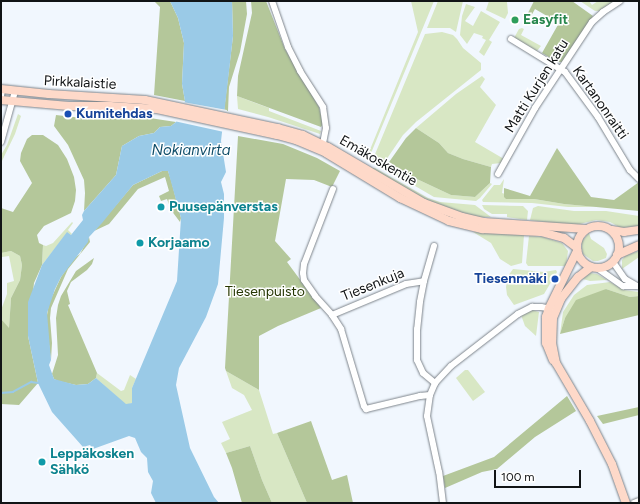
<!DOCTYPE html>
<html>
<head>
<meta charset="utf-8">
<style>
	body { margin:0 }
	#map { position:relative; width:640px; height:504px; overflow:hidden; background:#f1f7fe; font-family:Figtree,sans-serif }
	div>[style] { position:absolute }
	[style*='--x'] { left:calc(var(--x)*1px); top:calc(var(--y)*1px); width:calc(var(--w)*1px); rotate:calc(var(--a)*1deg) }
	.green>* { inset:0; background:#d8e7c4 }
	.forest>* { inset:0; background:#b4c79a }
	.water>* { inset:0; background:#9acae7 }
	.pier>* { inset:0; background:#f1f7fe }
	.stream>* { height:1.5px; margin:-0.75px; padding:0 0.75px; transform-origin:0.75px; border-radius:0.75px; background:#9acae7 }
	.roads { filter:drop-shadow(0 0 1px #7e858c) drop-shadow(0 0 1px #7e858c) }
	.minor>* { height:6px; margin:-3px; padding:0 3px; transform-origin:3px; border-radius:3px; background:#fff }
	.major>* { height:8px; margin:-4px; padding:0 4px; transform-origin:4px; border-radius:4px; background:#fed9c9 }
	.major>.ring { margin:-4px; padding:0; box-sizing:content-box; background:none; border:8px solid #fed9c9; border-radius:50% }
	.dots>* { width:11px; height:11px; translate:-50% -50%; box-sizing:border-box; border:2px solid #fff; border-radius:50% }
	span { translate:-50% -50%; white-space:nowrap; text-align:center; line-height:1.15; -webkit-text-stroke:3px #fff; paint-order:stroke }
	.leisure-label { font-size:14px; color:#27864d; font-weight:700 }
	.left { translate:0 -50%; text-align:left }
	.street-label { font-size:14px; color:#111416 }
	.transit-label { font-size:14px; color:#164399; font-weight:700 }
	.right { translate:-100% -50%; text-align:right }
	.culture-label { font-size:14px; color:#0d838f; font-weight:700 }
	.park-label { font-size:14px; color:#253602 }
	.water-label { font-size:15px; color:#0f4d69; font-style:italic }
	.frame { position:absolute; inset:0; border:2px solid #111416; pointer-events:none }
	.scale { position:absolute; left:494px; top:470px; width:87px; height:18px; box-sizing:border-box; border:2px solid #111416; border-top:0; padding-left:5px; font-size:12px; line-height:14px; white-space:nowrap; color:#111416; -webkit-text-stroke:3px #fff; paint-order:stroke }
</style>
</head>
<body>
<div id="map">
	<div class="green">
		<div style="clip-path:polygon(411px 1px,434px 1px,369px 158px,367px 157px,418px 32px)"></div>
		<div style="clip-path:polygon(438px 1px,463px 1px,456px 32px,450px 28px,427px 28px)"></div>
		<div style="clip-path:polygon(489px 1px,507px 2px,508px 13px,505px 19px,486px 10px)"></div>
		<div style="clip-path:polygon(580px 1px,589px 1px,592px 5px,598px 1px,615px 1px,599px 11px,595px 11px)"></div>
		<div style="clip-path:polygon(466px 4px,475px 7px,465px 21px,473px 26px,481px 11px,500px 22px,489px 40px,492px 42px,484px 56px,479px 52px,486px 40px,482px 38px,483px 36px,474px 33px,467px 44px,460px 35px,462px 16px)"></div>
		<div style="clip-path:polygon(522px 28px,524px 29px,521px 35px,541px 46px,537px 51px,514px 38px,519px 29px)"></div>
		<div style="clip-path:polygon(442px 32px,453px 35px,457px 39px,463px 48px,481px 63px,481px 70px,416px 122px,403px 135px,384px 163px,380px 165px,374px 162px,373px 159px,425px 34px)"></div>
		<div style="clip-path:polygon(482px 76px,485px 79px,480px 87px,496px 105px,475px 142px,504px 159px,501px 163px,492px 164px,491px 167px,463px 159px,448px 153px,439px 143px,416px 128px,456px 94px)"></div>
		<div style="clip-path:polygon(237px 96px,269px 108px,269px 111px,321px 131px,320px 134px,268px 117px,238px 109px)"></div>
		<div style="clip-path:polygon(18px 114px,21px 116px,15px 134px,1px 163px,1px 155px,7px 145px)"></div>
		<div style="clip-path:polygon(387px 165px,451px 195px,475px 197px,490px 183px,492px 184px,480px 198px,476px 201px,434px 197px,386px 169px)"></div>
		<div style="clip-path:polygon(370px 168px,375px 168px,428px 198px,440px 202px,475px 205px,491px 217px,476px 217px,434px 204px)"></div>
		<div style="clip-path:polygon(504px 179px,502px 193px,522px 199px,534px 199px,564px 204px,597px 207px,568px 207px,532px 203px,483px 202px,482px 200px,494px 185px,500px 185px)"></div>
		<div style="clip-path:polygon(482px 205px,523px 206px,528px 211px,527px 220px,507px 217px,507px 214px,492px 214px,484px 209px)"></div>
		<div style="clip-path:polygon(538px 206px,574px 211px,606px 211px,639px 216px,639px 226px,621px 228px,610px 222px,596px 220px,576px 225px,567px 225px,530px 220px,533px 208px)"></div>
		<div style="clip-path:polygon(72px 222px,73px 223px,68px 230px,72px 234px,71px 235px,67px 233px,42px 265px,43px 245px,46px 246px,53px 243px)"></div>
		<div style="clip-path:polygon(473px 232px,524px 235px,522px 263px,511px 266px,500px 259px,491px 243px)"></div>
		<div style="clip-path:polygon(589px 233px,591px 239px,604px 248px,607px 254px,606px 258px,598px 261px,593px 261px,583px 254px,582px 249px,582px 241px)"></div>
		<div style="clip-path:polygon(529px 236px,543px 237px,562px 243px,568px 251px,566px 266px,528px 266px,526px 263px)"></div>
		<div style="clip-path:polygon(11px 251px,20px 256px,22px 265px,20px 280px,11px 298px,9px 329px,1px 319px,1px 310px,7px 294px,7px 283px,14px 281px,9px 256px,2px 257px,1px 253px)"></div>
		<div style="clip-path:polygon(639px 251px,639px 257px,622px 269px,622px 260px,625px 256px)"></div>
		<div style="clip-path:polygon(513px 269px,544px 272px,556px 270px,557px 272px,544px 294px,514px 305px,507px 295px,506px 287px,508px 276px)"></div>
		<div style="clip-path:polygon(590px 273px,597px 274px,607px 280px,590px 281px,583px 279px)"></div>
		<div style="clip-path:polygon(610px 282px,624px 290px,639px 292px,639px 296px,630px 297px,606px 289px,565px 318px,560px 334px,563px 312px,574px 295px,587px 285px)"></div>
		<div style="clip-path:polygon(532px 310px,539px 312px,536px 336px,525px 326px,521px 315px)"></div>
		<div style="clip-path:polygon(465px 370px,468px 370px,485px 392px,473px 401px,456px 378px)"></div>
		<div style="clip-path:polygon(226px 371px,259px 390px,273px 434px,277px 433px,307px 503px,272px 503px,262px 480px,250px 446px,226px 453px,221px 443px,230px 439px,222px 422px,252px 410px,244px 395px,232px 388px)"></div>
		<div style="clip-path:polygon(97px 373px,121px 391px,124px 390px,130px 375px,136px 379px,132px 388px,132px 403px,126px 405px,96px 378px)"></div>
	</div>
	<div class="forest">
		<div style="clip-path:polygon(154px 1px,170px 1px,178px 18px,184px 43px,182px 84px,185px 101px,154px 95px,160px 7px)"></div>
		<div style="clip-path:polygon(232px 1px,246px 1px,247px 14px,240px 52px,229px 87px,228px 111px,224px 111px,233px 36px)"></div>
		<div style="clip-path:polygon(251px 1px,266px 1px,285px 49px,319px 107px,323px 124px,321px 127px,237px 96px,238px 76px,252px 13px)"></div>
		<div style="clip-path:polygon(534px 1px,572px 1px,593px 16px,563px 62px,557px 62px,542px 53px,559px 23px,535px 9px,526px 25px,523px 23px)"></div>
		<div style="clip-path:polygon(56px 115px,82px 118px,130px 115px,176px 122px,171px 126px,160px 127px,154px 133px,139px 136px,122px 146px,116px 175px,84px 211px,85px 193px,84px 180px,68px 145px,54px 126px)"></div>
		<div style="clip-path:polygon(416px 128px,439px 143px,448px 153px,463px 159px,491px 167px,490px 183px,475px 197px,451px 195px,387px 165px,406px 138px)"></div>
		<div style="clip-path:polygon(32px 135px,43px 135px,58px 145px,67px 159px,74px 177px,76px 190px,75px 201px,71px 213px,44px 226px,37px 235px,39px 243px,43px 245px,42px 265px,34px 283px,28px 336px,38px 383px,19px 405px,1px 404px,1px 319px,9px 328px,11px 298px,20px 280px,22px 265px,20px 256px,11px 251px,1px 253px,1px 208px,13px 212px,32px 183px,20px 161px,21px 153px,27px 139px)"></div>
		<div style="clip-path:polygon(238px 136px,283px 144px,317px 158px,340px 171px,332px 187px,314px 180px,286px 179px,275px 241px,291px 259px,287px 262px,321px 308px,278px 326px,259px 336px,259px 390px,226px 371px,225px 368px)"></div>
		<div style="clip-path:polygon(557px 148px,591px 197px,614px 200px,639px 182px,639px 211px,564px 204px,534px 199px,506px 199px,504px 197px,504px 188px,530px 196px)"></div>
		<div style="clip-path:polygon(162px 171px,168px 171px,171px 180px,181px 218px,180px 222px,171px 210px,167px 199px,161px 201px,159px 196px,169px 191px,165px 177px,138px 189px,109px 224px,94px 231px,133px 185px)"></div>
		<div style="clip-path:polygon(89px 237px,90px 242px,68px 269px,51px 308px,50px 318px,52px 343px,51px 360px,46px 321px,49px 303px,61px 277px,73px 259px,80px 254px)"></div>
		<div style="clip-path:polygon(94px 258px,92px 264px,87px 270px,71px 282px,67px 291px,70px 304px,68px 305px,97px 373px,96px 378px,88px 384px,76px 385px,58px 381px,54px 379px,52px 374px,58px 355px,56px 318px,58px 305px,61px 296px,76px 271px)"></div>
		<div style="clip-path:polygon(606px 289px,630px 297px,639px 296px,639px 315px,560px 334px,565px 318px,576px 300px)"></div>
		<div style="clip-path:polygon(567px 396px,576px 411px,535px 437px,497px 469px,482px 472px,445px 488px,443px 476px,494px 457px)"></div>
		<div style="clip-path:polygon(639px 407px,639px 415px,603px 424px,597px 416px)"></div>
		<div style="clip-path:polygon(311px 421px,332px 480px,347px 475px,353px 503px,307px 503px,277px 433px)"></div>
		<div style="clip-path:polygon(250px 446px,262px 480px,272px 503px,242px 503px,232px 468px,226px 453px)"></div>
	</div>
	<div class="water">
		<div style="clip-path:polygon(evenodd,170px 1px,232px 1px,233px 36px,221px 141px,226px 172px,221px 182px,224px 194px,224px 218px,218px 284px,206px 317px,179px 368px,176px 385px,190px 448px,214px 497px,219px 503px,156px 503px,151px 493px,153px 481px,148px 472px,147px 458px,141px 452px,135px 438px,129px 436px,93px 449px,90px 445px,83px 447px,52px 412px,38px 383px,28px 336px,28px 302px,42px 265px,67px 232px,71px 235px,83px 220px,82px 215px,84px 211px,116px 175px,122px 146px,139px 136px,154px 133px,160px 127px,171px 126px,176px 122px,185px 101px,182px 84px,184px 43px,178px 18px,170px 1px,162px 171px,168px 171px,181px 218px,177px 281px,132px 388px,132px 403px,126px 404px,96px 378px,88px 384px,76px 385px,54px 379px,49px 365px,51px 360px,47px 313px,55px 289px,61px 277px,88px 242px,89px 237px,102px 223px,133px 185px,162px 171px)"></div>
	</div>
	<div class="pier">
		<div style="clip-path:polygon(183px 102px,227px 110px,224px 132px,174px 121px)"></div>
	</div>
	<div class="stream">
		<div style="--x:1;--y:393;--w:12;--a:-5"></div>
		<div style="--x:13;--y:392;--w:21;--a:-29"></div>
		<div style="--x:31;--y:382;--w:7;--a:8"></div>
	</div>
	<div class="roads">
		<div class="minor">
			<div style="--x:272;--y:1;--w:49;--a:70.8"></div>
			<div style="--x:288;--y:47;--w:27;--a:63"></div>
			<div style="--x:300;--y:71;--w:43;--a:57.4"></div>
			<div style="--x:323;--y:107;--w:21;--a:82"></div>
			<div style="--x:326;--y:128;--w:16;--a:101"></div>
			<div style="--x:511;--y:39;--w:63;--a:31.4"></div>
			<div style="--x:565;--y:72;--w:56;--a:53.7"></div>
			<div style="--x:598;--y:117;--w:62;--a:58.9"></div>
			<div style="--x:630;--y:170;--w:13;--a:45"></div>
			<div style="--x:1;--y:96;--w:6;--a:-81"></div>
			<div style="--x:1;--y:142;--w:53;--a:-74.6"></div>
			<div style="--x:498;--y:174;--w:76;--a:-60.7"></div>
			<div style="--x:535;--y:108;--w:103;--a:-56.5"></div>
			<div style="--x:592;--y:22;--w:15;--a:-42"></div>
			<div style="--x:603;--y:12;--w:20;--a:-33"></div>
			<div style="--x:333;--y:189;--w:80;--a:111.1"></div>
			<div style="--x:304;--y:264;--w:9;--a:96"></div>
			<div style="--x:303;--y:273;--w:7;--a:82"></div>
			<div style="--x:304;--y:280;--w:19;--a:55"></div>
			<div style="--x:315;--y:296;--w:25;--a:48"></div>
			<div style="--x:332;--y:315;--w:17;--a:57"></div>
			<div style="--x:341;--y:329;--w:80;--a:73.4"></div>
			<div style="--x:364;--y:406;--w:4;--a:56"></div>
			<div style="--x:366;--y:409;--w:56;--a:-13.5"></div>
			<div style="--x:420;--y:396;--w:10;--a:-6"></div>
			<div style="--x:434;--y:246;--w:36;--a:106"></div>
			<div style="--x:424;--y:281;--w:21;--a:101"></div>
			<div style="--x:420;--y:302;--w:27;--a:96"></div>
			<div style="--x:417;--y:329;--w:31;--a:90"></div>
			<div style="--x:417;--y:360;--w:14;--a:65"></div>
			<div style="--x:423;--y:373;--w:16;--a:40"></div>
			<div style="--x:613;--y:262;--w:21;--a:55"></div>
			<div style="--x:625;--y:279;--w:14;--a:30"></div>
			<div style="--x:597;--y:268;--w:32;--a:35"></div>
			<div style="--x:623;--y:286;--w:16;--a:0"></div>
			<div style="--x:332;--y:315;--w:80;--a:-22.7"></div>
			<div style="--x:406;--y:284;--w:18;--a:-9"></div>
			<div style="--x:443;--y:503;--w:31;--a:-97"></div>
			<div style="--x:439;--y:472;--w:57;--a:-102.1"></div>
			<div style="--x:427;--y:416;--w:21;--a:-82"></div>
			<div style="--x:430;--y:395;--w:13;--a:-67"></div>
			<div style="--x:435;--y:383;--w:23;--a:-47"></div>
			<div style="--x:451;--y:366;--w:85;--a:-37.8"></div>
			<div style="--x:518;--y:314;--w:16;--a:-27"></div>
			<div style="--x:532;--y:307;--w:9;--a:0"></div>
			<div style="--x:541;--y:307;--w:11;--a:10"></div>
			<div style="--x:634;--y:503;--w:5;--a:-22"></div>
		</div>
		<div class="major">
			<div style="--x:1;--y:89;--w:48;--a:5.9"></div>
			<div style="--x:49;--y:94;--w:96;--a:3.6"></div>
			<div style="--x:145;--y:100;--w:136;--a:11.9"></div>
			<div style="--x:278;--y:128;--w:26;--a:16"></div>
			<div style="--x:303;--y:135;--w:28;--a:26"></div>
			<div style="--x:328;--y:147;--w:111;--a:30.3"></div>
			<div style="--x:424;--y:203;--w:40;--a:20.2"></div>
			<div style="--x:462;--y:217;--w:23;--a:13"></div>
			<div style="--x:484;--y:222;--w:102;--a:3.9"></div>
			<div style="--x:1;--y:100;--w:68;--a:5"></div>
			<div style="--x:69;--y:106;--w:41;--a:0"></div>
			<div style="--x:110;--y:106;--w:47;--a:3.7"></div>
			<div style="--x:157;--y:109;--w:123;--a:12.2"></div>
			<div style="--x:277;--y:135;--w:20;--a:15"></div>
			<div style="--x:296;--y:140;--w:33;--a:23"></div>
			<div style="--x:326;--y:153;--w:87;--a:31.3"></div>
			<div style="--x:400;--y:198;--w:54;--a:25.1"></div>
			<div style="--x:449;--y:221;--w:34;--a:14"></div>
			<div style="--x:482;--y:229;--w:59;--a:2.9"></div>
			<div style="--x:541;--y:232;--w:24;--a:15"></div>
			<div style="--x:564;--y:238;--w:15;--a:37"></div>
			<div class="ring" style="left:577px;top:226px;width:34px;height:34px"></div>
			<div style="--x:612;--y:230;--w:12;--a:9"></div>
			<div style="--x:624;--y:232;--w:15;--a:-8"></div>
			<div style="--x:617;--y:255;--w:24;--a:-24"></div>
			<div style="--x:591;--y:267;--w:16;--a:142"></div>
			<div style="--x:578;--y:277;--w:28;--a:128"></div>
			<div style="--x:561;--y:299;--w:21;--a:113"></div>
			<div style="--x:553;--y:318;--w:25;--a:92"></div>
			<div style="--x:552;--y:343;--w:20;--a:79"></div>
			<div style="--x:556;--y:363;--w:67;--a:59.6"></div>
			<div style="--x:590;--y:421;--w:48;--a:62.9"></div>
			<div style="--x:612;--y:464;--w:41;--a:70.3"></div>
			<div style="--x:553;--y:360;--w:18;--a:-112"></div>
			<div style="--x:546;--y:343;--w:26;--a:-90"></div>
			<div style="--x:546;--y:317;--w:9;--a:-72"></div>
			<div style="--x:549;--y:308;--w:64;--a:-63.8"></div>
		</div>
	</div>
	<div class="dots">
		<div style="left:515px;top:20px;background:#2e9e5b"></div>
		<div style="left:68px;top:114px;background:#1a4fb4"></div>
		<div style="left:161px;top:207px;background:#0f9aa8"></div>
		<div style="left:140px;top:243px;background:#0f9aa8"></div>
		<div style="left:555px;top:279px;background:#1a4fb4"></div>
		<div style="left:42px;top:462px;background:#0f9aa8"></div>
	</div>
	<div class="leisure-label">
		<span class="left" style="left:523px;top:20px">Easyfit</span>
	</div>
	<div class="street-label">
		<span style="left:80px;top:83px;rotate:3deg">Pirkkalaistie</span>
		<span style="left:537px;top:86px;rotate:-58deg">Matti Kurjen katu</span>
		<span style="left:600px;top:103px;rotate:55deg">Kartanonraitti</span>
		<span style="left:378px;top:161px;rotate:30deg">Emäkoskentie</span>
		<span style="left:373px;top:285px;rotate:-22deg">Tiesenkuja</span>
	</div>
	<div class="transit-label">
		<span class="left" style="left:76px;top:114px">Kumitehdas</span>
		<span class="right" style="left:547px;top:279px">Tiesenmäki</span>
	</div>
	<div class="culture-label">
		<span class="left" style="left:169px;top:207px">Puusepänverstas</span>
		<span class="left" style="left:148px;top:243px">Korjaamo</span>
		<span class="left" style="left:50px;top:462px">Leppäkosken<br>Sähkö</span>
	</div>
	<div class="park-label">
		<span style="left:265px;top:292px">Tiesenpuisto</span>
	</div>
	<div class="water-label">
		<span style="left:191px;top:151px">Nokianvirta</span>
	</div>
	<div class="frame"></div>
	<div class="scale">100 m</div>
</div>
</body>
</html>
